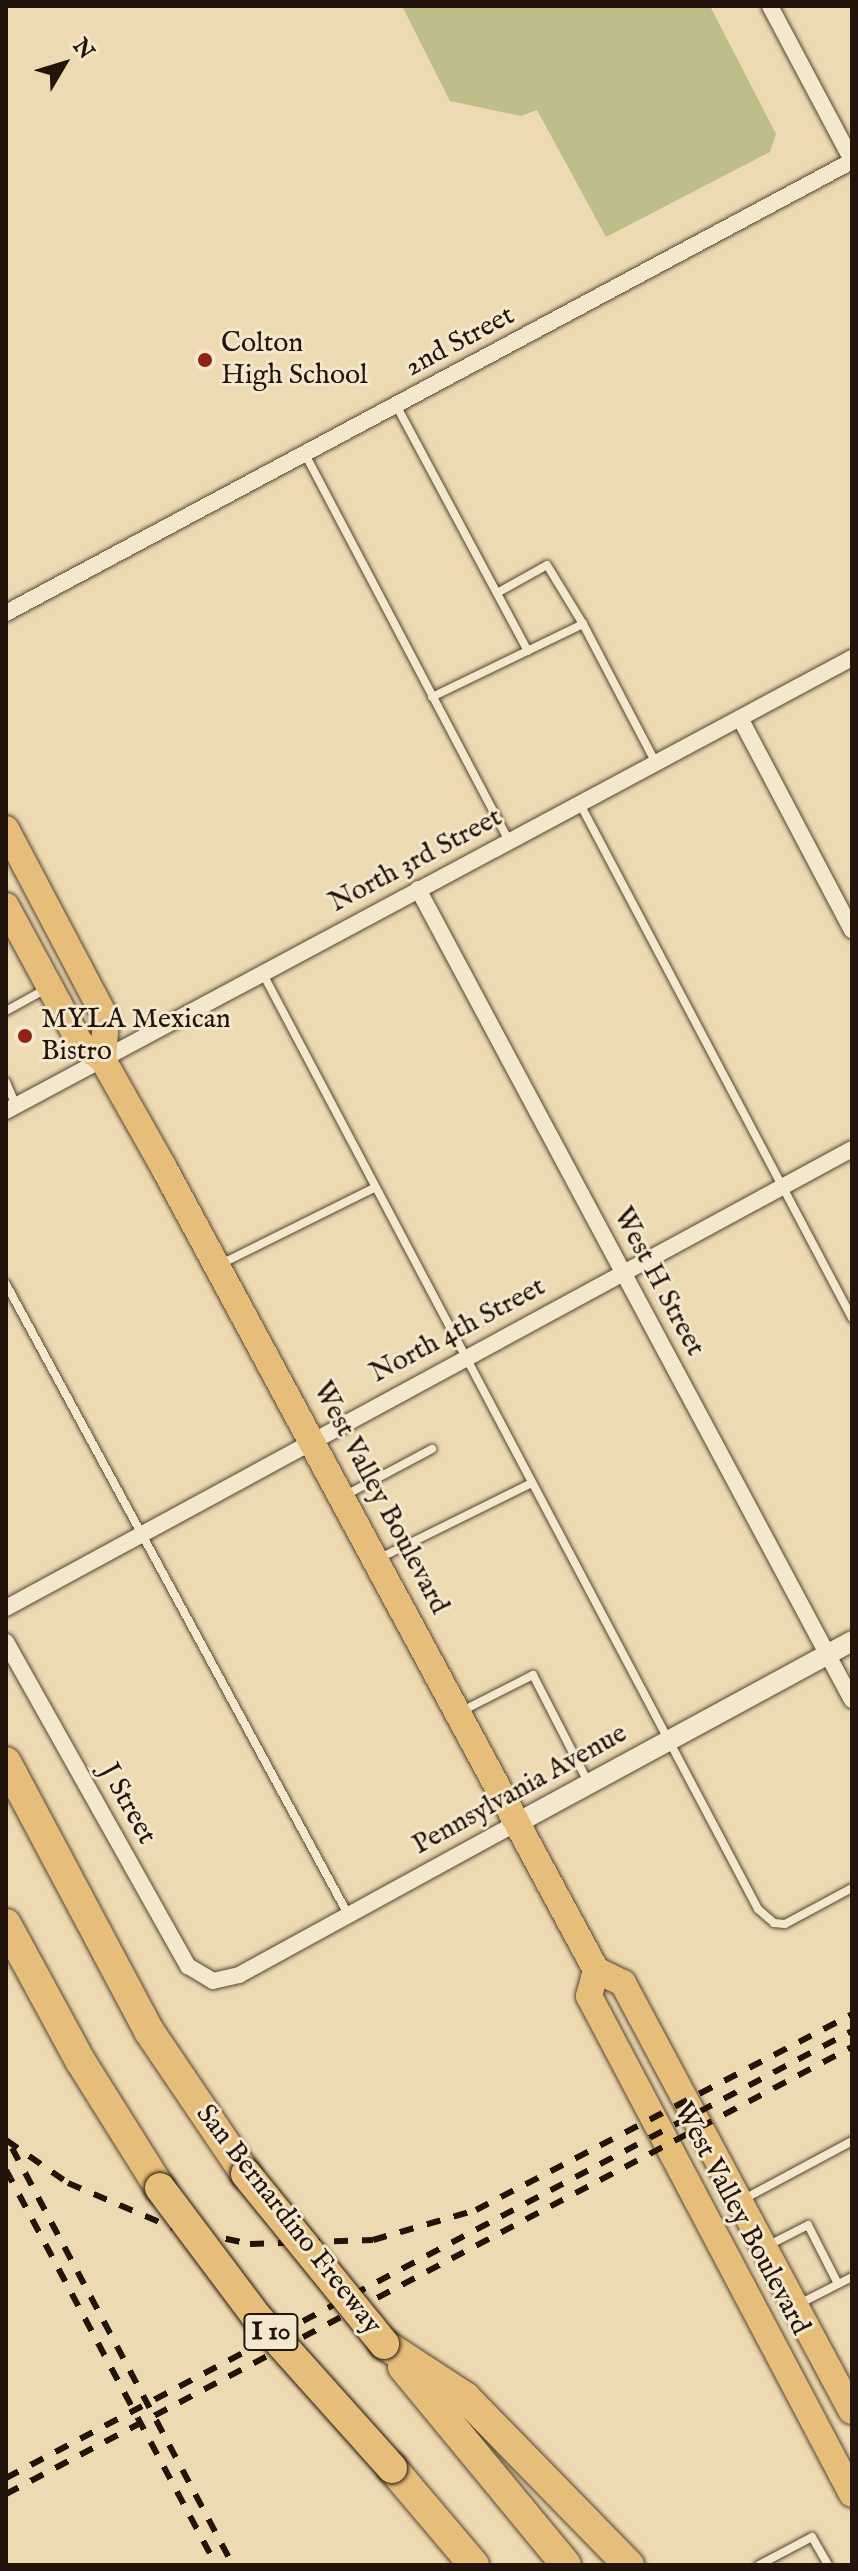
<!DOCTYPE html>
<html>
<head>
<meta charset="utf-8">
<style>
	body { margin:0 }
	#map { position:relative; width:858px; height:2571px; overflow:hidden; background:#eddab2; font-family:"IM FELL English",serif }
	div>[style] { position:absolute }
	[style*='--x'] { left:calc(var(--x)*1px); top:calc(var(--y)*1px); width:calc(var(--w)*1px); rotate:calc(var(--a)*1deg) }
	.green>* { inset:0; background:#bdbe89 }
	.roads { filter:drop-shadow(0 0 2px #554634) drop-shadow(0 0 2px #554634) }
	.service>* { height:8px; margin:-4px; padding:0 4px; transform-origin:4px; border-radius:4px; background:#f3e7cd }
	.minor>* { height:16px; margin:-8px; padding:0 8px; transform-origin:8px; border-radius:8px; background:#f3e7cd }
	.tertiary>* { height:20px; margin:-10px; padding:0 10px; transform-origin:10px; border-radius:10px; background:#f3e7cd }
	.primary>* { height:26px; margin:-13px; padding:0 13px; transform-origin:13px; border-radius:13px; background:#e6bd79 }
	.motorway>* { height:30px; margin:-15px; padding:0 15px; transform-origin:15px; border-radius:15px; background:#e6bd79 }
	.rail>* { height:6px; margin-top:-3px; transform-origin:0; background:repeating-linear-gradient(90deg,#22140a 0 14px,transparent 0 28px) }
	.bridges { filter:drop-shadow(0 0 2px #22140a) drop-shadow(0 0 2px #22140a) }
	.motorway-bridge>* { height:30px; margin:-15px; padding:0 15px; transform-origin:15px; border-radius:15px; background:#e6bd79 }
	.dots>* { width:22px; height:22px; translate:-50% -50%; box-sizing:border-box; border:4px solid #f3e7cd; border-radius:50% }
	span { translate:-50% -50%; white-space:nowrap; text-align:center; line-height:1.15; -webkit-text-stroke:6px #f3e7cd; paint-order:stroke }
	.shield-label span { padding:2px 6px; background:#f3e7cd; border:2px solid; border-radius:6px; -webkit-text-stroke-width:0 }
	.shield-label { font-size:26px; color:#22140a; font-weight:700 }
	.street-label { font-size:28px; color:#22140a }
	.poi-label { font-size:28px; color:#22140a }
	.left { translate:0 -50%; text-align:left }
	.frame { position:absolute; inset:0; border:8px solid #22140a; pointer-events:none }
	.north { position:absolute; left:24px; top:24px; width:80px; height:80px; -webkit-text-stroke:6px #f3e7cd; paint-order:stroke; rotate:52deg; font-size:22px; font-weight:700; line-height:32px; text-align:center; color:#22140a }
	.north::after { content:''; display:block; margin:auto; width:28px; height:36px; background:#22140a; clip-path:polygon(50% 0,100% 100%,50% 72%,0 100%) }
</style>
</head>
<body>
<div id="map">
	<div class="green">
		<div style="clip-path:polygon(402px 6px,710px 6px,776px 134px,770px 152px,606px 237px,537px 110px,521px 116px,450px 101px)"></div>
	</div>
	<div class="roads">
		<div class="service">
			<div style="--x:396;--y:405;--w:279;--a:61.8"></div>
			<div style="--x:305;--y:454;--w:437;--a:62.2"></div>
			<div style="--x:497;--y:593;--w:57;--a:-29.2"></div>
			<div style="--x:547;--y:565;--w:69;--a:58.6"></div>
			<div style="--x:432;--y:697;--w:168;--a:-25.8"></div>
			<div style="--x:583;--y:624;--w:157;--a:62.3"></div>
			<div style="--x:580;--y:804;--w:582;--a:62.11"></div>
			<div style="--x:263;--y:974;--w:1058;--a:62.1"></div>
			<div style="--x:758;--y:1909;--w:21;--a:41"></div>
			<div style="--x:774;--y:1923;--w:11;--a:5"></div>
			<div style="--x:785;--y:1924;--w:76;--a:-28.2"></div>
			<div style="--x:6;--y:1011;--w:46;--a:-28.8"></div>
			<div style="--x:6;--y:1082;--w:25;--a:67"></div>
			<div style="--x:219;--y:1265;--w:171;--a:-26.4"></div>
			<div style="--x:6;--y:1284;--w:719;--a:61.51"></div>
			<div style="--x:344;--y:1496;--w:100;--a:-28.1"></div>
			<div style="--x:378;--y:1559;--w:169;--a:-26.3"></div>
			<div style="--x:460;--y:1712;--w:82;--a:-26.9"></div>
			<div style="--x:533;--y:1675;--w:120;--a:62.8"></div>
			<div style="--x:744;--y:2199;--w:123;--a:-28.2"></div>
			<div style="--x:769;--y:2245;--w:44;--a:-27.1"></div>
			<div style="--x:808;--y:2225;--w:66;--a:63"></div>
			<div style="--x:799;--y:2304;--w:59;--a:-27"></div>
			<div style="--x:759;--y:2565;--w:60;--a:-27.8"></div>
			<div style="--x:812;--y:2537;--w:32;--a:60"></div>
		</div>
		<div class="minor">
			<div style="--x:770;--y:6;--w:174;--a:62"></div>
			<div style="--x:6;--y:613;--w:959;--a:-28.11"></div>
			<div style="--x:740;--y:718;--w:240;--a:62.2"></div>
			<div style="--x:418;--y:889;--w:920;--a:61.85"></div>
			<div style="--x:6;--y:1111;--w:960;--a:-28.17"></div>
			<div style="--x:6;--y:1608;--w:962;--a:-28.48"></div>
			<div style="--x:6;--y:1642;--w:372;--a:60.7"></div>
			<div style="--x:188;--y:1966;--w:29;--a:31"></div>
			<div style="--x:213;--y:1981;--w:27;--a:-13"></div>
			<div style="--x:239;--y:1975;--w:317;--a:-28.7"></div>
		</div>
		<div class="tertiary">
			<div style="--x:517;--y:1823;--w:381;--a:-28.5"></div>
		</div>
		<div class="primary">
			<div style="--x:6;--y:829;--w:215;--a:62.2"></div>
			<div style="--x:106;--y:1019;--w:41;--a:94.2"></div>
			<div style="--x:6;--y:906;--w:156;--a:61.6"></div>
			<div style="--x:80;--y:1043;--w:29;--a:36"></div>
			<div style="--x:103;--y:1060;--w:122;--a:60.5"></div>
			<div style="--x:163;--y:1166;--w:913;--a:61.69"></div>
			<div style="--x:596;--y:1970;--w:30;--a:26"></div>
			<div style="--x:623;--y:1983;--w:485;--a:61.9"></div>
			<div style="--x:596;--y:1970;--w:27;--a:105"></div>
			<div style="--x:589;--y:1996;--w:563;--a:62.16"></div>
		</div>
		<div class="motorway">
			<div style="--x:6;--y:1762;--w:305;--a:62"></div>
			<div style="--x:149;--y:2031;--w:173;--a:55.9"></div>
			<div style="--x:6;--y:1924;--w:157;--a:61.5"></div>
			<div style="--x:81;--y:2062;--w:149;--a:57.9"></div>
			<div style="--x:384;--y:2344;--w:97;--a:33.2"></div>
			<div style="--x:465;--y:2397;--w:235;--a:45.7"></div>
			<div style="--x:403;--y:2367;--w:256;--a:50.5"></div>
			<div style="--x:392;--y:2468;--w:127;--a:49.8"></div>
		</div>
	</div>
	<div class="rail">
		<div style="--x:6;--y:2140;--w:75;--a:34.7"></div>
		<div style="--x:68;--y:2183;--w:112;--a:23.1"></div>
		<div style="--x:171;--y:2227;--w:81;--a:12.1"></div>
		<div style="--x:250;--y:2244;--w:123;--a:-1.9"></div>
		<div style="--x:373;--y:2240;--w:107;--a:-16.2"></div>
		<div style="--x:476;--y:2210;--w:424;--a:-27.5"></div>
		<div style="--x:12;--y:2148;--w:472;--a:62.1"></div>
		<div style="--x:6;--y:2170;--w:447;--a:62"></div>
		<div style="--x:6;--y:2478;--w:957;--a:-27.85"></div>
		<div style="--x:6;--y:2494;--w:957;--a:-27.85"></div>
	</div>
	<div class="bridges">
		<div class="motorway-bridge">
			<div style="--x:246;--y:2174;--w:219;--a:50.9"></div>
			<div style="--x:160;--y:2188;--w:160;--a:53.1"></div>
			<div style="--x:256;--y:2316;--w:204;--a:48.2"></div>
		</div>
	</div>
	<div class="dots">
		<div style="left:205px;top:360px;background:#8f2418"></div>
		<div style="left:25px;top:1036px;background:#8f2418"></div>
	</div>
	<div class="shield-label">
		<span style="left:271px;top:2332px">I 10</span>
	</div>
	<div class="street-label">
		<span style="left:460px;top:342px;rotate:-28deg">2nd Street</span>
		<span style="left:416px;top:861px;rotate:-28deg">North 3rd Street</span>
		<span style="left:658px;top:1282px;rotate:62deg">West H Street</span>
		<span style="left:458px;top:1331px;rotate:-28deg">North 4th Street</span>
		<span style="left:380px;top:1498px;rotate:62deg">West Valley Boulevard</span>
		<span style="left:520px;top:1790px;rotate:-29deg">Pennsylvania Avenue</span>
		<span style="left:127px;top:1804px;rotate:61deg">J Street</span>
		<span style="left:741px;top:2219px;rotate:62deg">West Valley Boulevard</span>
		<span style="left:288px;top:2220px;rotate:52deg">San Bernardino Freeway</span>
	</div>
	<div class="poi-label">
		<span class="left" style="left:221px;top:360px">Colton<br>High School</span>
		<span class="left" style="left:41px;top:1036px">MYLA Mexican<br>Bistro</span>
	</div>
	<div class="frame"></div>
	<div class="north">N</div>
</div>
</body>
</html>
